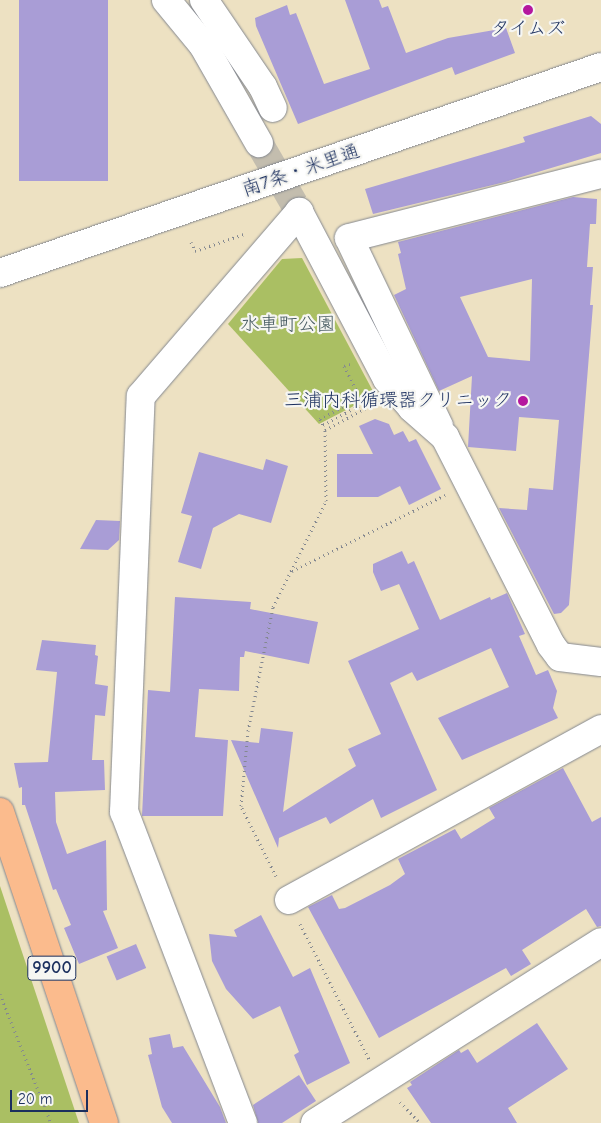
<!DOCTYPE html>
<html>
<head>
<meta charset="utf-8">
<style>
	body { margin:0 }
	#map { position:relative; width:601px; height:1123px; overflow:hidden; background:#ede1c2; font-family:"Comic Neue","Klee One",sans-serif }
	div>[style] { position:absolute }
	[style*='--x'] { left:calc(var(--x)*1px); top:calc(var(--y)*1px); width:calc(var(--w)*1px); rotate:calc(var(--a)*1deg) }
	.green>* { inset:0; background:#aabf63 }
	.building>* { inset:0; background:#a99dd6; transform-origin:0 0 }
	.minor-tunnel>* { height:28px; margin-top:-14px; transform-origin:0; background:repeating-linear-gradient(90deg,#c3bdae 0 28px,transparent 0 42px) }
	.path>* { height:3px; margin-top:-1.5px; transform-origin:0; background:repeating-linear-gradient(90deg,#848890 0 1px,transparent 0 5px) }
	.roads { filter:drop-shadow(0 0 1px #848890) drop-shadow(0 0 1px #848890) }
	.minor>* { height:28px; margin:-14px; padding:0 14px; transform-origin:14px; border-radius:14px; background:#fff }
	.major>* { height:28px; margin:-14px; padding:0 14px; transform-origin:14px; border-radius:14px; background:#fbbb8d }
	.dots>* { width:14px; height:14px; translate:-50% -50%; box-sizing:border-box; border:2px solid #f6f6f2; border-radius:50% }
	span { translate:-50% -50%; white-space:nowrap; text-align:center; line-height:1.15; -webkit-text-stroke:4.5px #f6f6f2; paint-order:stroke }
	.shield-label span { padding:1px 4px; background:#f6f6f2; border:1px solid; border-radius:4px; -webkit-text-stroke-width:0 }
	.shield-label { font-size:18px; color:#1b2f5e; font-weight:700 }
	.poi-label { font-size:19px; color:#1b2f5e }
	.right { translate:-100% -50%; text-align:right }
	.street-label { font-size:19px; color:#1b2f5e }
	.park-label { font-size:19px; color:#465a60 }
	.scale { position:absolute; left:10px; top:1090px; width:78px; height:22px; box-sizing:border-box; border:2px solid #1b2f5e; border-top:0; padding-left:6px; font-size:15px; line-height:18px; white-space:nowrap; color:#1b2f5e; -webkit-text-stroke:4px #f6f6f2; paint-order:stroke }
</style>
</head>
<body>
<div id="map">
	<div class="green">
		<div style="clip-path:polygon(302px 258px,375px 395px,319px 424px,228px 324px,282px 259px)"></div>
		<div style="clip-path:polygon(0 886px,79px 1123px,0 1123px)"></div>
	</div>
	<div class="building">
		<div style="left:19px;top:0;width:89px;height:181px"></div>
		<div style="clip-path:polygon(345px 0,379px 0,382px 8px,388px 6px,406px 53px,448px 38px,506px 28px,515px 53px,455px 75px,452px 67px,298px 124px,256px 26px,255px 18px,287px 5px,290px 15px,296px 13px,324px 84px,370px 69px)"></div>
		<div style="clip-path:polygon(591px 116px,601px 124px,601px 153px,505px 182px,373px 214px,365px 189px,525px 142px,523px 137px)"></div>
		<div style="clip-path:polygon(evenodd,573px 197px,597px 199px,596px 224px,590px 224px,587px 267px,593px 267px,590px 305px,593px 305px,569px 605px,561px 613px,554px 614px,499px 508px,527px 510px,529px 488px,553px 490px,559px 420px,519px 417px,516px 451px,468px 447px,472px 376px,439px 391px,394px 295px,406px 289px,398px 254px,401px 253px,398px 242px,573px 197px,532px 279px,530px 361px,488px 357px,460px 297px,532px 279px)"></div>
		<div style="clip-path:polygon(375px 419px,389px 424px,394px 435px,403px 431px,409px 442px,416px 439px,441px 489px,409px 505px,400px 486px,378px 497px,337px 497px,337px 454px,373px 454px,359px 426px)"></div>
		<div style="clip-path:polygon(199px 452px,263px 470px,266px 459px,288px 466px,271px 523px,239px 514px,213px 528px,201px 569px,178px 562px,192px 516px,181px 513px)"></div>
		<div style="clip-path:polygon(96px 520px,120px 521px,119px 540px,108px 550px,80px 549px)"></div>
		<div style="clip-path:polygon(402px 551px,408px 564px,414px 561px,440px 620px,490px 597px,491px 600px,507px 593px,525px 634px,519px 636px,536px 675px,548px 670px,557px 691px,553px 708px,558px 718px,462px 760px,438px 718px,509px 687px,491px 648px,417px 681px,412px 672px,390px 683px,437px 790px,381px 818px,373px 799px,330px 824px,326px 817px,279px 838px,278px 848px,231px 740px,259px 743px,261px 728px,293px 732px,283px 812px,356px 766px,348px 749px,381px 734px,348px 661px,419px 629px,399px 584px,381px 591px,373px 572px,373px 564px)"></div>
		<div style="clip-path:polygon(175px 597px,251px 602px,250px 609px,318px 622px,309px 664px,245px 651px,244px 657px,240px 657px,239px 691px,199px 689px,195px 737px,228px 740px,223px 816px,142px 816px,148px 690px,170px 692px)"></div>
		<div style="clip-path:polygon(42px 640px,96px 645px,95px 655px,98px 656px,95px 684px,108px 686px,105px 716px,95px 715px,92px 760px,104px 760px,105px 790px,55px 792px,56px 822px,67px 854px,106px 840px,107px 910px,103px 911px,118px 948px,79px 964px,64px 928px,71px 925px,56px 889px,53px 890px,25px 805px,22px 805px,22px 787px,19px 788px,14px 763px,48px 762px,57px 672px,36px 670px)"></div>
		<div style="clip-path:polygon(563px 768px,592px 822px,601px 817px,601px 926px,597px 927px,586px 909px,522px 950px,531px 964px,511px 976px,506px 968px,379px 1038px,308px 907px,332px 895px,339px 909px,345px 908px,390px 885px,405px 874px,398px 859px,455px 829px,461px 839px,495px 818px,489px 808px)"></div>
		<div style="clip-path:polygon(261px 915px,293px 977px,310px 968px,350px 1063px,307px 1085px,294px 1055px,299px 1052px,280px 1006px,253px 1019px,226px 989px,212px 961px,209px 934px,237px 937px,234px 930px)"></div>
		<div style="left:136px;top:944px;width:26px;height:32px;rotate:67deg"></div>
		<div style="clip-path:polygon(537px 1023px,568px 1069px,508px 1108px,517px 1123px,431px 1123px,407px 1088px,412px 1085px,410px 1082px,459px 1050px,461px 1053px,468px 1049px,477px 1063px)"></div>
		<div style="clip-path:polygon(170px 1034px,173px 1048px,183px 1046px,220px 1107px,226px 1123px,172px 1123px,162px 1107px,148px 1055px,152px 1054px,149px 1038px)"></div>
		<div style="clip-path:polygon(299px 1075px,316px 1101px,282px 1123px,258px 1123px,253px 1105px)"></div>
	</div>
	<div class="minor-tunnel">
		<div style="--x:259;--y:143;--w:80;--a:59.9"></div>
	</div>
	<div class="path">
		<div style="--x:191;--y:242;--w:10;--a:66"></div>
		<div style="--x:195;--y:251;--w:52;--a:-19.1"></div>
		<div style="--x:350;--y:364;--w:6;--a:162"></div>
		<div style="--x:344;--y:366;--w:35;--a:63"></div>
		<div style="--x:360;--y:397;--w:46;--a:151.2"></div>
		<div style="--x:320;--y:419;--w:7;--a:63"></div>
		<div style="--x:323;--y:425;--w:52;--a:-28.5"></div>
		<div style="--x:292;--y:571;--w:171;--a:-26.4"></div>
		<div style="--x:276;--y:876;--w:78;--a:-116.6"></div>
		<div style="--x:241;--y:806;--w:75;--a:-84.7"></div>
		<div style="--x:248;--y:731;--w:126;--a:-78.6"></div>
		<div style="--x:273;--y:607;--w:119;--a:-63.4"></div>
		<div style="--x:326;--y:501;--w:71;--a:-90.8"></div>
		<div style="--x:325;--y:430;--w:55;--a:-28.4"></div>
		<div style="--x:300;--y:924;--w:152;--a:62.9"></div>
		<div style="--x:0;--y:994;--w:139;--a:68.4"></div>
		<div style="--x:400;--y:1102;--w:29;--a:46"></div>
	</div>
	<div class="roads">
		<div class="minor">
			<div style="--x:166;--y:0;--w:58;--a:50.6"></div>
			<div style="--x:203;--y:45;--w:113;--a:60.3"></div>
			<div style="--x:204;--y:0;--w:105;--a:55.9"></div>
			<div style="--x:263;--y:87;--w:23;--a:65"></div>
			<div style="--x:0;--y:273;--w:635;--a:-18.92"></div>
			<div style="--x:439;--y:426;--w:208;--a:-115.6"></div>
			<div style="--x:349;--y:238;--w:260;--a:-14.3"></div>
			<div style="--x:289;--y:900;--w:356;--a:-28.7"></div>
			<div style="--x:243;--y:1123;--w:333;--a:-110.9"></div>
			<div style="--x:124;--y:812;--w:416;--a:-87.7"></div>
			<div style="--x:141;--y:396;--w:243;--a:-49.3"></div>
			<div style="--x:299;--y:212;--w:189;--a:62.2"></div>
			<div style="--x:387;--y:379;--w:38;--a:49"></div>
			<div style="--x:412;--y:408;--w:44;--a:41.3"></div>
			<div style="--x:445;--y:437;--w:233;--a:63"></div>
			<div style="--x:551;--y:645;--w:15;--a:53"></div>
			<div style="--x:560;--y:657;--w:41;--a:7"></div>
			<div style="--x:315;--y:1123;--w:338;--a:-32.3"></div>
		</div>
		<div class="major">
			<div style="--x:0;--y:812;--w:328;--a:71.5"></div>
		</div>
	</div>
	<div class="dots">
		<div style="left:528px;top:10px;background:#b5179e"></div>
		<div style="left:523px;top:401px;background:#b5179e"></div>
	</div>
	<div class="shield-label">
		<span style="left:52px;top:968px">9900</span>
	</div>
	<div class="poi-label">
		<span style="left:528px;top:29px">タイムズ</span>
		<span class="right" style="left:512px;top:401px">三浦内科循環器クリニック</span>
	</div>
	<div class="street-label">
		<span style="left:301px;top:171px;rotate:-19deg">南7条・米里通</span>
	</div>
	<div class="park-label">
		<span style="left:288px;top:325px">水車町公園</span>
	</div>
	<div class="scale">20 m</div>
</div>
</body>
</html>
